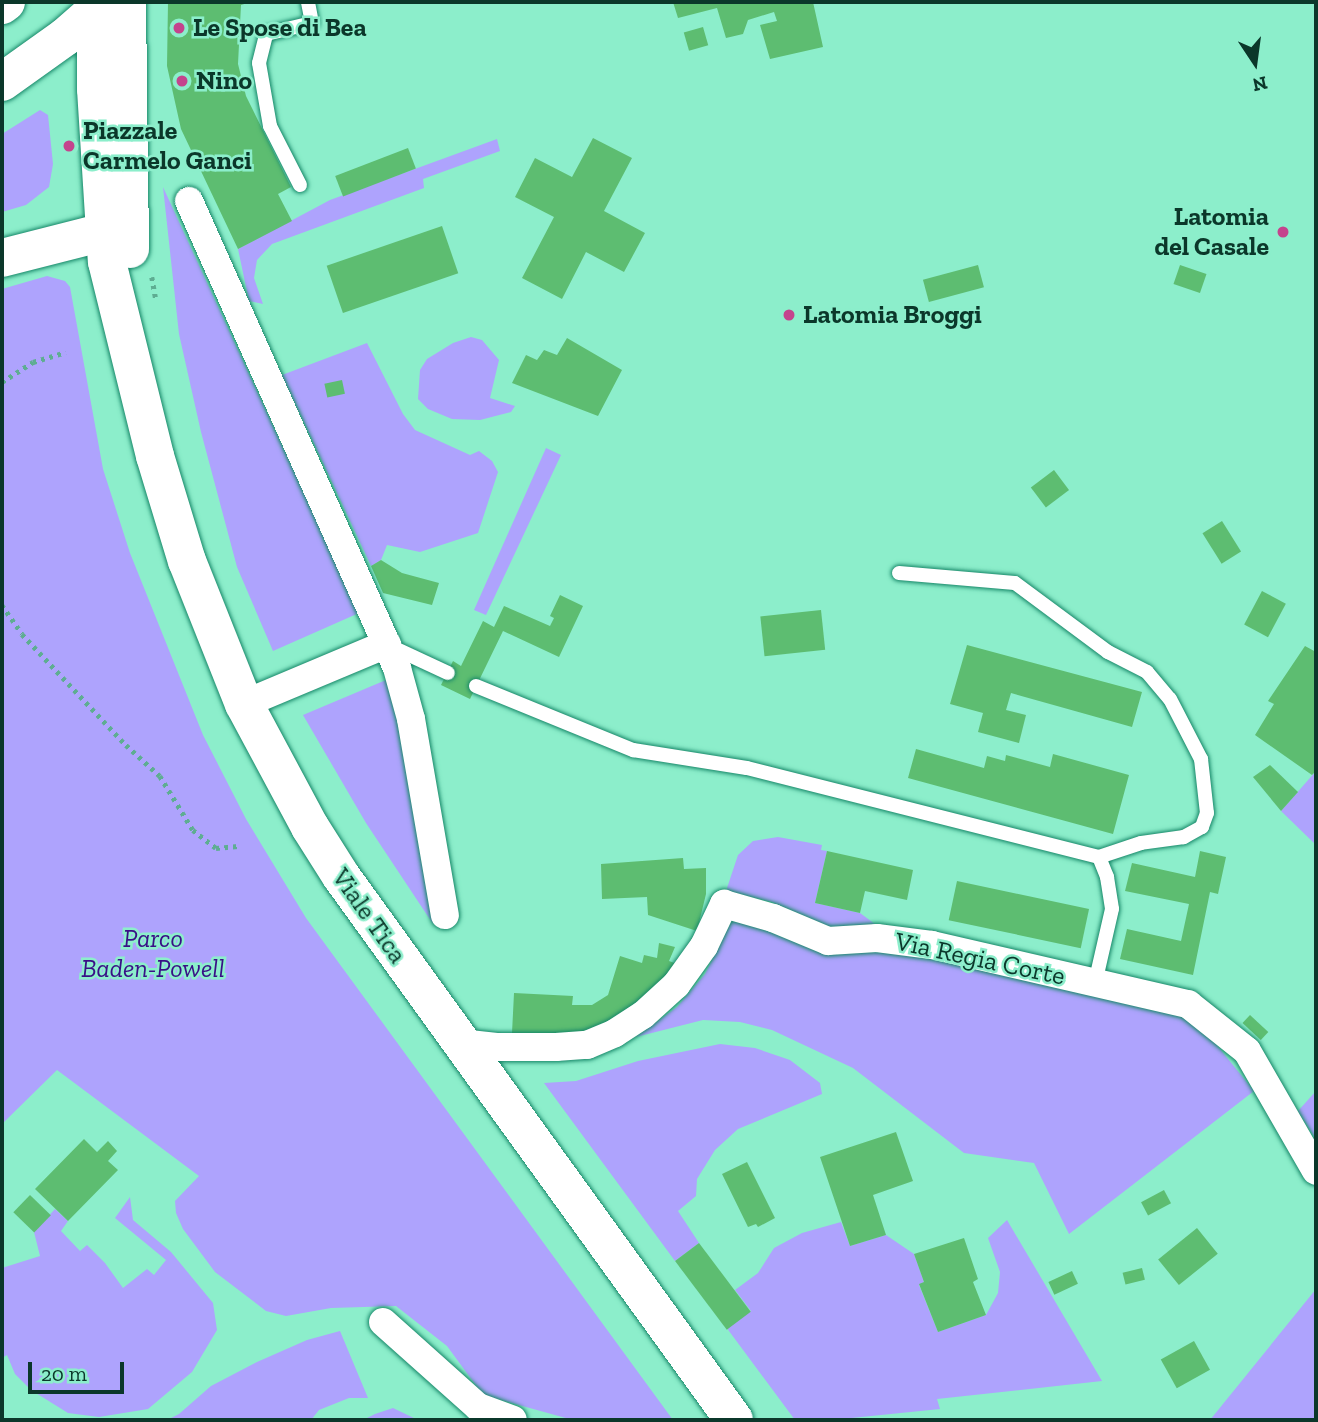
<!DOCTYPE html>
<html>
<head>
<meta charset="utf-8">
<style>
	body { margin:0 }
	#map { position:relative; width:1318px; height:1422px; overflow:hidden; background:#8ceecb; font-family:"Zilla Slab",serif }
	div>[style] { position:absolute }
	[style*='--x'] { left:calc(var(--x)*1px); top:calc(var(--y)*1px); width:calc(var(--w)*1px); rotate:calc(var(--a)*1deg) }
	.green>* { inset:0; background:#aea3fd }
	.building>* { inset:0; background:#5dbd71; transform-origin:0 0 }
	.path>* { height:4.5px; margin-top:-2.25px; transform-origin:0; background:repeating-linear-gradient(90deg,#5ead92 0 3.5px,transparent 0 8.5px) }
	.roads { filter:drop-shadow(0 0 2px #168768) drop-shadow(0 0 2px #168768) }
	.lane>* { height:14px; margin:-7px; padding:0 7px; transform-origin:7px; border-radius:7px; background:#fff }
	.street>* { height:28px; margin:-14px; padding:0 14px; transform-origin:14px; border-radius:14px; background:#fff }
	.secondary>* { height:38px; margin:-19px; padding:0 19px; transform-origin:19px; border-radius:19px; background:#fff }
	.dots>* { width:19px; height:19px; translate:-50% -50%; box-sizing:border-box; border:4px solid #8ceecb; border-radius:50% }
	span { translate:-50% -50%; white-space:nowrap; text-align:center; line-height:1.15; -webkit-text-stroke:5px #8ceecb; paint-order:stroke }
	.poi-label { font-size:26px; color:#0b372a; font-weight:700 }
	.left { translate:0 -50%; text-align:left }
	.right { translate:-100% -50%; text-align:right }
	.street-label { font-size:26px; color:#0b372a }
	.park-label { font-size:26px; color:#390f86; font-style:italic }
	.frame { position:absolute; inset:0; border:4px solid #0b372a; pointer-events:none }
	.north { position:absolute; left:1220px; top:28px; width:70px; height:70px; -webkit-text-stroke:5px #8ceecb; paint-order:stroke; rotate:167deg; font-size:19px; font-weight:700; line-height:28px; text-align:center; color:#0b372a }
	.north::after { content:''; display:block; margin:auto; width:24px; height:32px; background:#0b372a; clip-path:polygon(50% 0,100% 100%,50% 72%,0 100%) }
	.scale { position:absolute; left:28px; top:1362px; width:96px; height:32px; box-sizing:border-box; border:4px solid #0b372a; border-top:0; padding-left:9px; font-size:21px; line-height:24px; white-space:nowrap; color:#0b372a; -webkit-text-stroke:5px #8ceecb; paint-order:stroke }
</style>
</head>
<body>
<div id="map">
	<div class="green">
		<div style="clip-path:polygon(40px 110px,48px 115px,53px 164px,49px 187px,26px 205px,2px 212px,2px 134px)"></div>
		<div style="clip-path:polygon(497px 139px,500px 151px,423px 179px,424px 188px,272px 244px,257px 260px,254px 278px,263px 304px,249px 301px,238px 249px,330px 200px)"></div>
		<div style="clip-path:polygon(163px 187px,359px 613px,273px 651px,237px 567px,201px 432px,179px 334px)"></div>
		<div style="clip-path:polygon(47px 276px,65px 281px,70px 287px,103px 469px,130px 553px,203px 735px,246px 819px,306px 918px,673px 1420px,573px 1420px,483px 1395px,447px 1346px,396px 1306px,331px 1308px,286px 1316px,266px 1311px,215px 1272px,183px 1229px,176px 1213px,175px 1201px,199px 1176px,57px 1070px,2px 1124px,2px 289px)"></div>
		<div style="clip-path:polygon(471px 337px,482px 340px,499px 360px,490px 398px,515px 406px,511px 412px,480px 420px,452px 419px,428px 409px,418px 399px,420px 370px,427px 359px,453px 343px)"></div>
		<div style="clip-path:polygon(367px 343px,403px 414px,415px 430px,470px 455px,479px 451px,492px 461px,498px 472px,478px 533px,420px 552px,387px 545px,381px 560px,371px 566px,282px 375px)"></div>
		<div style="clip-path:polygon(546px 448px,561px 455px,486px 615px,474px 610px)"></div>
		<div style="clip-path:polygon(386px 680px,399px 714px,433px 924px,366px 823px,303px 715px)"></div>
		<div style="clip-path:polygon(1316px 771px,1316px 845px,1281px 811px)"></div>
		<div style="clip-path:polygon(778px 837px,822px 845px,821px 850px,827px 851px,815px 903px,860px 913px,879px 927px,835px 930px,772px 902px,726px 891px,738px 855px,753px 841px)"></div>
		<div style="clip-path:polygon(733px 918px,825px 953px,852px 950px,906px 953px,1185px 1016px,1207px 1033px,1254px 1091px,1069px 1234px,1034px 1163px,964px 1153px,853px 1068px,772px 1030px,740px 1022px,703px 1020px,636px 1037px,677px 1007px,705px 974px)"></div>
		<div style="clip-path:polygon(720px 1044px,755px 1048px,790px 1060px,820px 1083px,822px 1094px,738px 1129px,715px 1150px,697px 1179px,696px 1196px,678px 1211px,699px 1243px,675px 1261px,544px 1083px,576px 1081px,638px 1061px)"></div>
		<div style="clip-path:polygon(1316px 1091px,1316px 1137px,1315px 1138px,1298px 1111px)"></div>
		<div style="clip-path:polygon(130px 1197px,133px 1220px,171px 1252px,213px 1303px,217px 1330px,192px 1372px,148px 1409px,99px 1417px,68px 1413px,31px 1390px,15px 1374px,7px 1355px,2px 1358px,2px 1268px,40px 1256px,34px 1232px,55px 1209px,68px 1221px,61px 1231px,80px 1251px,87px 1245px,105px 1263px,123px 1288px,147px 1269px,154px 1275px,166px 1260px,115px 1218px)"></div>
		<div style="clip-path:polygon(1007px 1220px,1102px 1381px,937px 1399px,940px 1409px,832px 1420px,795px 1420px,726px 1327px,751px 1311px,735px 1290px,758px 1273px,774px 1248px,802px 1233px,841px 1222px,850px 1246px,886px 1235px,914px 1254px,924px 1282px,919px 1285px,938px 1332px,986px 1315px,998px 1293px,1000px 1272px,988px 1238px)"></div>
		<div style="clip-path:polygon(1316px 1289px,1316px 1420px,1210px 1420px)"></div>
		<div style="clip-path:polygon(340px 1331px,368px 1398px,349px 1398px,319px 1410px,311px 1420px,167px 1420px,179px 1414px,211px 1386px,257px 1362px,307px 1340px)"></div>
		<div style="clip-path:polygon(393px 1408px,418px 1420px,363px 1420px,375px 1414px)"></div>
	</div>
	<div class="building">
		<div style="clip-path:polygon(168px 2px,251px 2px,241px 5px,238px 64px,246px 96px,291px 187px,278px 194px,292px 221px,238px 249px,181px 129px,167px 66px)"></div>
		<div style="clip-path:polygon(673px 2px,813px 2px,823px 47px,770px 59px,760px 25px,777px 21px,774px 12px,748px 20px,743px 34px,726px 38px,717px 8px,678px 18px)"></div>
		<div style="left:703px;top:27px;width:19px;height:20px;rotate:74deg"></div>
		<div style="clip-path:polygon(593px 138px,632px 158px,604px 211px,645px 233px,624px 272px,586px 252px,562px 299px,522px 278px,554px 217px,515px 197px,535px 158px,572px 177px)"></div>
		<div style="left:408px;top:148px;width:22px;height:78px;rotate:69deg"></div>
		<div style="left:442px;top:226px;width:50px;height:122px;rotate:71deg"></div>
		<div style="left:978px;top:265px;width:23px;height:57px;rotate:75deg"></div>
		<div style="left:1180px;top:265px;width:28px;height:20px;rotate:19deg"></div>
		<div style="clip-path:polygon(567px 338px,622px 370px,598px 416px,512px 383px,526px 355px,537px 360px,544px 350px,557px 355px)"></div>
		<div style="left:342px;top:380px;width:14px;height:18px;rotate:78deg"></div>
		<div style="left:1054px;top:470px;width:25px;height:29px;rotate:53deg"></div>
		<div style="left:1222px;top:521px;width:36px;height:23px;rotate:58deg"></div>
		<div style="clip-path:polygon(381px 560px,402px 573px,439px 583px,432px 605px,383px 593px,371px 566px)"></div>
		<div style="left:1262px;top:591px;width:27px;height:38px;rotate:28deg"></div>
		<div style="clip-path:polygon(560px 595px,583px 606px,559px 657px,503px 631px,470px 699px,441px 685px,453px 661px,461px 666px,483px 621px,494px 627px,504px 606px,550px 626px,554px 618px,550px 616px)"></div>
		<div style="left:821px;top:610px;width:40px;height:61px;rotate:84deg"></div>
		<div style="clip-path:polygon(967px 645px,1142px 692px,1132px 727px,1011px 693px,1006px 710px,1026px 715px,1019px 743px,978px 732px,983px 713px,950px 704px)"></div>
		<div style="clip-path:polygon(1305px 646px,1316px 652px,1316px 771px,1312px 775px,1255px 735px,1274px 704px,1268px 701px)"></div>
		<div style="clip-path:polygon(916px 749px,984px 768px,987px 756px,1005px 761px,1006px 755px,1050px 767px,1053px 754px,1129px 775px,1113px 834px,908px 778px)"></div>
		<div style="clip-path:polygon(1270px 765px,1298px 792px,1281px 811px,1253px 777px)"></div>
		<div style="clip-path:polygon(827px 851px,913px 870px,907px 900px,865px 891px,860px 913px,815px 903px)"></div>
		<div style="clip-path:polygon(1200px 851px,1226px 857px,1218px 894px,1210px 892px,1193px 975px,1120px 959px,1127px 929px,1181px 941px,1189px 904px,1125px 891px,1132px 863px,1195px 877px)"></div>
		<div style="clip-path:polygon(683px 858px,684px 869px,706px 868px,706px 894px,697px 931px,648px 915px,647px 897px,602px 899px,601px 864px)"></div>
		<div style="left:957px;top:881px;width:135px;height:40px;rotate:12deg"></div>
		<div style="clip-path:polygon(659px 943px,675px 947px,669px 961px,677px 964px,667px 979px,636px 1004px,593px 1031px,570px 1036px,512px 1033px,514px 993px,573px 996px,572px 1005px,592px 1005px,608px 995px,620px 956px,642px 963px,644px 955px,657px 958px)"></div>
		<div style="left:1250px;top:1015px;width:25px;height:11px;rotate:43deg"></div>
		<div style="clip-path:polygon(896px 1132px,913px 1181px,873px 1195px,886px 1235px,850px 1246px,820px 1157px)"></div>
		<div style="clip-path:polygon(84px 1139px,97px 1152px,108px 1141px,117px 1151px,108px 1161px,118px 1170px,68px 1221px,35px 1189px)"></div>
		<div style="clip-path:polygon(747px 1162px,775px 1218px,758px 1227px,756px 1224px,748px 1227px,722px 1174px)"></div>
		<div style="left:1164px;top:1190px;width:15px;height:26px;rotate:62deg"></div>
		<div style="left:30px;top:1195px;width:29px;height:24px;rotate:44deg"></div>
		<div style="left:1197px;top:1228px;width:33px;height:50px;rotate:51deg"></div>
		<div style="clip-path:polygon(964px 1238px,978px 1279px,973px 1282px,986px 1315px,938px 1332px,919px 1284px,924px 1282px,914px 1254px)"></div>
		<div style="left:699px;top:1243px;width:86px;height:30px;rotate:53deg"></div>
		<div style="left:1142px;top:1268px;width:12px;height:20px;rotate:76deg"></div>
		<div style="left:1072px;top:1271px;width:14px;height:26px;rotate:65deg"></div>
		<div style="left:1194px;top:1341px;width:33px;height:38px;rotate:61deg"></div>
	</div>
	<div class="path">
		<div style="--x:152;--y:277;--w:23;--a:80"></div>
		<div style="--x:2;--y:382;--w:37;--a:-33"></div>
		<div style="--x:33;--y:362;--w:34;--a:-17"></div>
		<div style="--x:2;--y:605;--w:35;--a:55"></div>
		<div style="--x:22;--y:634;--w:152;--a:46.9"></div>
		<div style="--x:126;--y:745;--w:46;--a:42.4"></div>
		<div style="--x:160;--y:776;--w:63;--a:58.6"></div>
		<div style="--x:193;--y:830;--w:29;--a:38"></div>
		<div style="--x:216;--y:848;--w:22;--a:-5"></div>
	</div>
	<div class="roads">
		<div class="lane">
			<div style="--x:300;--y:185;--w:66;--a:-117"></div>
			<div style="--x:270;--y:126;--w:64;--a:-99.9"></div>
			<div style="--x:259;--y:63;--w:30;--a:-76"></div>
			<div style="--x:266;--y:34;--w:47;--a:-13.4"></div>
			<div style="--x:312;--y:23;--w:21;--a:-101"></div>
			<div style="--x:899;--y:573;--w:116;--a:4.9"></div>
			<div style="--x:1015;--y:583;--w:116;--a:36.6"></div>
			<div style="--x:1108;--y:652;--w:44;--a:27.1"></div>
			<div style="--x:1147;--y:672;--w:35;--a:50"></div>
			<div style="--x:1170;--y:699;--w:68;--a:62.7"></div>
			<div style="--x:1201;--y:759;--w:54;--a:83.7"></div>
			<div style="--x:1207;--y:813;--w:15;--a:110"></div>
			<div style="--x:1202;--y:827;--w:21;--a:151"></div>
			<div style="--x:1184;--y:837;--w:43;--a:172.1"></div>
			<div style="--x:1141;--y:843;--w:44;--a:161.6"></div>
			<div style="--x:388;--y:645;--w:66;--a:25"></div>
			<div style="--x:476;--y:686;--w:170;--a:22.2"></div>
			<div style="--x:633;--y:750;--w:115;--a:9"></div>
			<div style="--x:747;--y:768;--w:363;--a:14.2"></div>
			<div style="--x:1099;--y:857;--w:22;--a:68"></div>
			<div style="--x:1107;--y:877;--w:32;--a:81"></div>
			<div style="--x:1112;--y:909;--w:76;--a:102.9"></div>
		</div>
		<div class="street">
			<div style="--x:189;--y:201;--w:511;--a:65.99"></div>
			<div style="--x:397;--y:668;--w:53;--a:74.6"></div>
			<div style="--x:411;--y:719;--w:199;--a:80.2"></div>
			<div style="--x:244;--y:704;--w:155;--a:-22.8"></div>
			<div style="--x:460;--y:1043;--w:39;--a:6"></div>
			<div style="--x:499;--y:1047;--w:57;--a:0"></div>
			<div style="--x:556;--y:1047;--w:31;--a:-4"></div>
			<div style="--x:587;--y:1045;--w:30;--a:-23"></div>
			<div style="--x:615;--y:1033;--w:33;--a:-33"></div>
			<div style="--x:643;--y:1015;--w:45;--a:-42.3"></div>
			<div style="--x:676;--y:985;--w:48;--a:-54.3"></div>
			<div style="--x:704;--y:946;--w:47;--a:-64.5"></div>
			<div style="--x:724;--y:904;--w:51;--a:15.9"></div>
			<div style="--x:773;--y:918;--w:60;--a:22.7"></div>
			<div style="--x:828;--y:941;--w:49;--a:-3.5"></div>
			<div style="--x:877;--y:938;--w:55;--a:7.3"></div>
			<div style="--x:932;--y:945;--w:263;--a:13"></div>
			<div style="--x:1188;--y:1004;--w:75;--a:38.5"></div>
			<div style="--x:1247;--y:1051;--w:138;--a:60.1"></div>
			<div style="--x:383;--y:1322;--w:127;--a:41.8"></div>
			<div style="--x:478;--y:1407;--w:37;--a:20"></div>
		</div>
		<div class="secondary">
			<div style="--x:96;--y:2;--w:87;--a:90"></div>
			<div style="--x:96;--y:89;--w:173;--a:86.4"></div>
			<div style="--x:107;--y:262;--w:200;--a:76.1"></div>
			<div style="--x:155;--y:456;--w:110;--a:73.1"></div>
			<div style="--x:187;--y:561;--w:154;--a:68.3"></div>
			<div style="--x:244;--y:704;--w:140;--a:61.8"></div>
			<div style="--x:310;--y:827;--w:58;--a:57.7"></div>
			<div style="--x:341;--y:876;--w:671;--a:54.15"></div>
			<div style="--x:127;--y:2;--w:247;--a:89.3"></div>
			<div style="--x:2;--y:5;--w:5;--a:-37"></div>
			<div style="--x:2;--y:82;--w:77;--a:-35.5"></div>
			<div style="--x:65;--y:37;--w:41;--a:-41.1"></div>
			<div style="--x:96;--y:10;--w:9;--a:-63"></div>
			<div style="--x:2;--y:258;--w:105;--a:-14.3"></div>
		</div>
	</div>
	<div class="dots">
		<div style="left:179px;top:28px;background:#c4448d"></div>
		<div style="left:182px;top:81px;background:#c4448d"></div>
		<div style="left:69px;top:146px;background:#c4448d"></div>
		<div style="left:1283px;top:232px;background:#c4448d"></div>
		<div style="left:789px;top:315px;background:#c4448d"></div>
	</div>
	<div class="poi-label">
		<span class="left" style="left:193px;top:28px">Le Spose di Bea</span>
		<span class="left" style="left:196px;top:81px">Nino</span>
		<span class="left" style="left:83px;top:146px">Piazzale<br>Carmelo Ganci</span>
		<span class="right" style="left:1269px;top:232px">Latomia<br>del Casale</span>
		<span class="left" style="left:803px;top:315px">Latomia Broggi</span>
	</div>
	<div class="street-label">
		<span style="left:369px;top:916px;rotate:55deg">Viale Tica</span>
		<span style="left:980px;top:959px;rotate:12deg">Via Regia Corte</span>
	</div>
	<div class="park-label">
		<span style="left:153px;top:954px">Parco<br>Baden-Powell</span>
	</div>
	<div class="frame"></div>
	<div class="north">N</div>
	<div class="scale">20 m</div>
</div>
</body>
</html>
